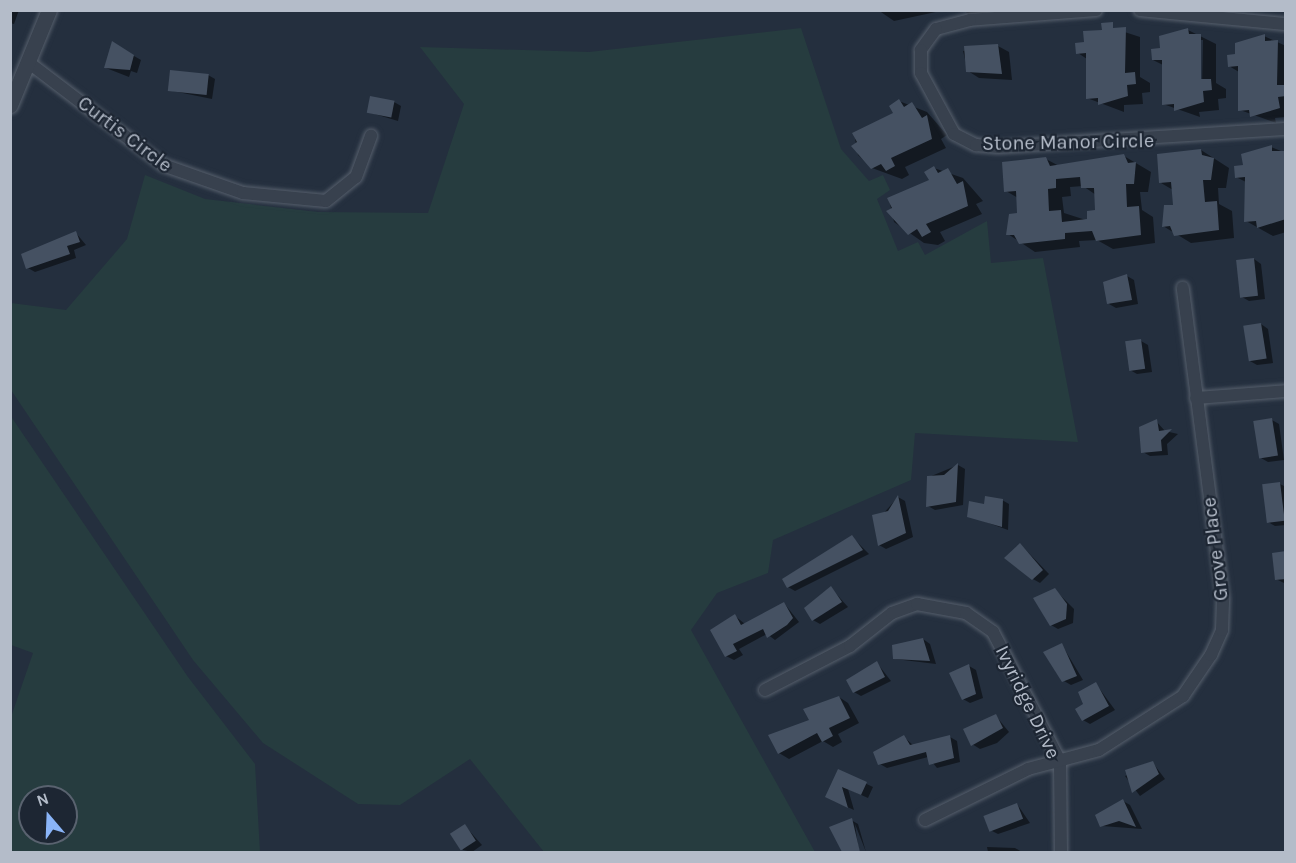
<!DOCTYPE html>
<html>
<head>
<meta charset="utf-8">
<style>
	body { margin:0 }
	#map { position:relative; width:1296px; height:863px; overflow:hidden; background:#242f3e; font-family:Karla,sans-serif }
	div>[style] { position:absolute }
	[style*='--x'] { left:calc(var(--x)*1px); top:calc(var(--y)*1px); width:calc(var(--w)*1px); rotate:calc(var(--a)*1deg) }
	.green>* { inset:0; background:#263c3f }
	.shadow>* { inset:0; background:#0007 }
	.building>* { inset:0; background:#455162; transform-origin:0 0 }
	.roads { filter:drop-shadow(0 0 2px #565f6c) drop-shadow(0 0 2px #565f6c) }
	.minor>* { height:12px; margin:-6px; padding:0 6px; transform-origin:6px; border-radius:6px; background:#38414e }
	.tertiary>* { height:15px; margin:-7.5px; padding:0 7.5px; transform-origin:7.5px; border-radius:7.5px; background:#38414e }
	span { translate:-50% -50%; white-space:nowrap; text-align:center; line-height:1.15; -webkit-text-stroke:4.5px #1d2633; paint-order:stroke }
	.street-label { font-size:20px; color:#b4bcc9 }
	.frame { position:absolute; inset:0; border:12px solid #b4bcc9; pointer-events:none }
	.north { position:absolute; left:18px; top:785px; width:60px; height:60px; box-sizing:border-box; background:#1d2633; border:2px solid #59626f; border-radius:50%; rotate:341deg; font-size:16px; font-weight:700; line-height:24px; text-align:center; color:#b4bcc9 }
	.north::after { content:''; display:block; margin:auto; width:21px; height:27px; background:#8ab4f8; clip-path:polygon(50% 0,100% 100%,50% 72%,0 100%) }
</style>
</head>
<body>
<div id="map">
	<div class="green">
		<div style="clip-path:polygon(801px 28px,841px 149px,869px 181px,883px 175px,890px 190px,877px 199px,898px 251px,918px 242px,925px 255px,987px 221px,991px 263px,1043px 258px,1078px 442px,915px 433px,911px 480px,773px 540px,768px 573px,717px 593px,691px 630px,815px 852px,544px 852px,470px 759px,400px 805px,358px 804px,263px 743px,193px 660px,11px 390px,11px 303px,66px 310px,127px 239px,145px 175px,205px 199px,318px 212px,428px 213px,464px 104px,420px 47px,589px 52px)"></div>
		<div style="clip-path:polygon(evenodd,10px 415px,188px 677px,255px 764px,260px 852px,11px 852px,11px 717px,33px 653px,11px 645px,10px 415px,30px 797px,66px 797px,66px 833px,30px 833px,30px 797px)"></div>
	</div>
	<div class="shadow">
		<div style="clip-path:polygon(10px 10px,19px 10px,14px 24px,10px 23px)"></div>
		<div style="clip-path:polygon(878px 10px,945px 10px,894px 21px)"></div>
		<div style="clip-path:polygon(963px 10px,1007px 10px,970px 15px)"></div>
		<div style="clip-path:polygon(1103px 25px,1140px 37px,1140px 77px,1150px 83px,1150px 92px,1142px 93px,1143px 104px,1124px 105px,1124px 112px,1087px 98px,1087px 59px,1078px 53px,1103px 31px)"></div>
		<div style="clip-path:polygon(evenodd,1188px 30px,1216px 44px,1216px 83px,1226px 89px,1226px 98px,1218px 99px,1219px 110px,1199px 112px,1200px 117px,1163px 104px,1163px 65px,1153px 60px,1188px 30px,1200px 40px,1203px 40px,1202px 87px,1199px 87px,1200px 40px)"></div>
		<div style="clip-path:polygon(1264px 36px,1286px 46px,1286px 117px,1275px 118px,1276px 123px,1240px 110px,1239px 72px,1229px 66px)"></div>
		<div style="clip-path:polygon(113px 44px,141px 60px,137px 73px,131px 71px,129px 77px,106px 68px)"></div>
		<div style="clip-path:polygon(998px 46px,1009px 52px,1012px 80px,979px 78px,968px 71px,963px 51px)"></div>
		<div style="clip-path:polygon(208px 75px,215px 79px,212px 99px,168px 90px)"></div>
		<div style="clip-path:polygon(899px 101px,927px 112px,947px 135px,941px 139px,946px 148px,905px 167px,909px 175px,902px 179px,872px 168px,858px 155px,854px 133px,895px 114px)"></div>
		<div style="clip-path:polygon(394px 102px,401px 106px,398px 121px,368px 112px)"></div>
		<div style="clip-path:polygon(1271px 147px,1286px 153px,1286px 232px,1273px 236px,1246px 221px,1246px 182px,1236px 177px)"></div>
		<div style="clip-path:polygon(1201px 150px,1229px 168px,1226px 188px,1218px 188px,1219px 204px,1232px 211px,1234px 238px,1191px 243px,1163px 226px,1174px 206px,1173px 190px,1161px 183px)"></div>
		<div style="clip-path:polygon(evenodd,1124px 156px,1151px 172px,1148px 192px,1140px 192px,1142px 210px,1153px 217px,1155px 243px,1113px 249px,1097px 240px,1079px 241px,1080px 247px,1035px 252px,1008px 234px,1019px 215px,1018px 198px,1006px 191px,1046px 159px,1059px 166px,1124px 156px,1083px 186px,1096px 195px,1097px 212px,1089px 221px,1064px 213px,1062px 197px,1071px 196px,1070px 187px,1083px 186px)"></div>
		<div style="clip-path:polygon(934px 168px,963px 178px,983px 201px,976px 204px,982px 214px,940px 232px,945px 241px,938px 245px,924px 243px,894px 222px,889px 199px,931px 180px)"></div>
		<div style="clip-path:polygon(76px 233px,86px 245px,74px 250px,76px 258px,35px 272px,28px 268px)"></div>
		<div style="clip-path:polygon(1254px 259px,1261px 264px,1265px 299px,1249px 301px,1242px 297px)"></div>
		<div style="clip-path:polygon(1127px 276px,1134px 280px,1138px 304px,1116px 308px,1109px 304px)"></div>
		<div style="clip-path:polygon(1261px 324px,1268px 329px,1273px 363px,1257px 365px,1250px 361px)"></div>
		<div style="clip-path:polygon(1141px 341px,1148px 345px,1152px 372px,1137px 374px,1130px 370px)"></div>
		<div style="clip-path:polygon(1272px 420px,1279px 424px,1284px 460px,1268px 462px,1261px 458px)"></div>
		<div style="clip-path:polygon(1156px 421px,1165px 431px,1178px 434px,1167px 444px,1168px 455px,1150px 456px,1143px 452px)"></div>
		<div style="clip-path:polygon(958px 465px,965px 469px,963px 505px,935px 510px,928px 506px,929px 477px)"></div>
		<div style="clip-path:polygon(1280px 484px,1286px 487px,1286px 525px,1275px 526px,1268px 522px)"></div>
		<div style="clip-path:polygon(898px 497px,905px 501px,913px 537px,886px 549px,879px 545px,883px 514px)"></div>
		<div style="clip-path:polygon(1002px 500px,1009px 504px,1008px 530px,969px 516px)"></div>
		<div style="clip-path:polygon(852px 537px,869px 554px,795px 591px,788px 587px)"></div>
		<div style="clip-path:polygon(1021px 545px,1049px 574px,1040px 583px,1033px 579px)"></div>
		<div style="clip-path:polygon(1286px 552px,1286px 583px,1284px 583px,1276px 579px)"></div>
		<div style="clip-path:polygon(831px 588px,848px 607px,820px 624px,813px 620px)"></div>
		<div style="clip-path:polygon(1055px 590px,1074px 609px,1073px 623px,1058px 629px,1051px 625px)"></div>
		<div style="clip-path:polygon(784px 603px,799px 622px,775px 640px,767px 634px,739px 649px,743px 655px,734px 660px,726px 656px,735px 616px,745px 624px)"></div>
		<div style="clip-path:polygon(923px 639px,930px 644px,936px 664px,895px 659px)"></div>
		<div style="clip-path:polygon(1062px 645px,1083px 680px,1071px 685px,1064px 681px)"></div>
		<div style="clip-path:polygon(877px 663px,891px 681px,861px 696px,854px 692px)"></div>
		<div style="clip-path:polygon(969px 666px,976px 670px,983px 698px,970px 703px,963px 699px)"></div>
		<div style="clip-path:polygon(1096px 684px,1115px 710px,1090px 724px,1083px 720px)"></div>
		<div style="clip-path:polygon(839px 697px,848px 703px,859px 723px,838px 734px,842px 742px,833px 747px,823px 741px,789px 759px,779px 753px)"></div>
		<div style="clip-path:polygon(996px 716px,1009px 732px,997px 743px,980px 749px,972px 744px)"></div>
		<div style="clip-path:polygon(904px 737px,914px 746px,950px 737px,957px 741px,960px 762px,937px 768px,928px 757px,887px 768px,880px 764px)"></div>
		<div style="clip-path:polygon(1153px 763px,1165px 779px,1140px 796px,1125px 776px)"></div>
		<div style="clip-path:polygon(839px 771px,873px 787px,868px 798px,848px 789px,854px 810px,834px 801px)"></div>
		<div style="clip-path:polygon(1123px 801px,1130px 805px,1142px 829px,1102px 826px)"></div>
		<div style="clip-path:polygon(1017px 804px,1030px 823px,998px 834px,990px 830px)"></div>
		<div style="clip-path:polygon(851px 820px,858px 824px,866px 852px,855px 824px,859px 852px,843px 852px,831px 828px)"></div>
		<div style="clip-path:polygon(465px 826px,482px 845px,472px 852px,463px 850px)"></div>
		<div style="clip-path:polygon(987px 847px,1015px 848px,1022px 852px,988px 852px)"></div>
		<div style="clip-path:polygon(1104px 851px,1117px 851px,1119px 852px,1103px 852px)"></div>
	</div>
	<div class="building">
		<div style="clip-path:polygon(1113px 22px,1113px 28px,1126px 27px,1125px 73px,1135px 72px,1136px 84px,1127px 85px,1128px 96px,1098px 105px,1098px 98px,1086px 99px,1086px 53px,1076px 54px,1075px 43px,1084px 42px,1083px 31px,1102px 30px,1101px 23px)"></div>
		<div style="clip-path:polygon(1188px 28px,1189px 34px,1201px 34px,1201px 79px,1211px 79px,1212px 90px,1203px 91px,1204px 102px,1174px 111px,1174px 104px,1162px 105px,1162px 60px,1152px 60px,1151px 49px,1160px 48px,1159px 36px)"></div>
		<div style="clip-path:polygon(1265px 34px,1265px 41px,1278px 40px,1277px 85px,1286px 85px,1286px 96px,1278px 97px,1280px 108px,1250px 117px,1249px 110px,1238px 111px,1238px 66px,1228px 67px,1227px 55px,1235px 54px,1235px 43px)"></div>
		<div style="clip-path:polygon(112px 41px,134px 55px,130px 70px,104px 68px)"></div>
		<div style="clip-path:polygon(998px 44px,1002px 74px,966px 72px,964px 46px)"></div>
		<div style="left:170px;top:70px;width:39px;height:21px;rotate:6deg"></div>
		<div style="left:370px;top:96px;width:25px;height:17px;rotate:11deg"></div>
		<div style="clip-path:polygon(899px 99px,904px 107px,912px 102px,922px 118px,927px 115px,932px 139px,891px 158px,895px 166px,886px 171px,881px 164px,871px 169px,851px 146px,857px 142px,852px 133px,893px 113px,889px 106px)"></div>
		<div style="clip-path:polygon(1272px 145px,1272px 151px,1285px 151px,1286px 219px,1257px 228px,1256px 221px,1244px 222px,1245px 177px,1235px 178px,1234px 166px,1243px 165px,1241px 154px)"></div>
		<div style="clip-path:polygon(1201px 149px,1202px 155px,1214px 158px,1211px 180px,1203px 180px,1205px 202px,1217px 201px,1219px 230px,1174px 236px,1170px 226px,1162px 227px,1164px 205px,1173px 205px,1171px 182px,1159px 183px,1157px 154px)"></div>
		<div style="clip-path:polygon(evenodd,1124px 154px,1128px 163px,1136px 162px,1134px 184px,1126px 184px,1127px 207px,1139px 206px,1141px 235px,1096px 241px,1092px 231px,1065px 233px,1065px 239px,1019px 244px,1014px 235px,1006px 235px,1009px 214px,1017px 213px,1016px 191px,1004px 192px,1002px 162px,1046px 157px,1050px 166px,1124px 154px,1080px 177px,1081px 188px,1094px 188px,1095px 210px,1087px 211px,1087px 219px,1062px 222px,1061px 210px,1049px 211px,1048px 189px,1056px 188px,1056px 179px,1080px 177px)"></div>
		<div style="clip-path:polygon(934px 166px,938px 173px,948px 168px,957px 184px,963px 181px,968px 206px,926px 224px,931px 232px,922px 237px,917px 229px,908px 235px,886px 211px,892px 208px,887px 198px,929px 180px,924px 172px)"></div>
		<div style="clip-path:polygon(76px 231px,80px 242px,67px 246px,70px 254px,26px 269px,21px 254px)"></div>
		<div style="left:1254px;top:258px;width:38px;height:18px;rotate:84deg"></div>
		<div style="clip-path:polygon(1127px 274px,1132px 300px,1107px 304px,1103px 282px)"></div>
		<div style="left:1261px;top:323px;width:36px;height:18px;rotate:81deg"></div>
		<div style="left:1141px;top:339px;width:30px;height:16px;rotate:82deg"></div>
		<div style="left:1272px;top:418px;width:38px;height:19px;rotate:81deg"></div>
		<div style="clip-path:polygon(1157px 419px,1159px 431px,1172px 429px,1161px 440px,1162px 451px,1141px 453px,1139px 427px)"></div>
		<div style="clip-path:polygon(958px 463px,956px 502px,926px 507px,927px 476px,944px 475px)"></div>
		<div style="left:1280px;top:482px;width:39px;height:18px;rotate:83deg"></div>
		<div style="clip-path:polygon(898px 495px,906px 533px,878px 546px,872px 515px,888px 511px)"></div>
		<div style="clip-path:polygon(985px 496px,1003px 499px,1002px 527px,967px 517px,969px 501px,984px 504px)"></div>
		<div style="clip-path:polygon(852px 535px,863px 550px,787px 588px,782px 579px)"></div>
		<div style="clip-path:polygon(1020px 543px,1043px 570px,1032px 580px,1004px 558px)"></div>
		<div style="clip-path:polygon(1286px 551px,1286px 579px,1275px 580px,1272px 553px)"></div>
		<div style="clip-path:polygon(831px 586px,842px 602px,812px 621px,804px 608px)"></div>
		<div style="clip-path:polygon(1055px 588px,1067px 604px,1066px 619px,1050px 626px,1033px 598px)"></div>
		<div style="clip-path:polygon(784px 602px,793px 618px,787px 625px,767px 638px,763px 629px,733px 644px,737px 651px,725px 657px,710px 630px,735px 614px,741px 625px)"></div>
		<div style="clip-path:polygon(923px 638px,930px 661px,893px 659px,892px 645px)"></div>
		<div style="clip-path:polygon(1062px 643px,1077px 676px,1062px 682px,1043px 652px)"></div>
		<div style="clip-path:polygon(877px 661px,885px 677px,853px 693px,846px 680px)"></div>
		<div style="clip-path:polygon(969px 664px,976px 694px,962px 700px,949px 673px)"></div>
		<div style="clip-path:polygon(1096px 682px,1109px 706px,1082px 721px,1075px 709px,1083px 704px,1078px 692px)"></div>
		<div style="clip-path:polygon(839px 696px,850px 718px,829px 728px,833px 736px,822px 742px,817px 733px,778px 754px,768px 735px,809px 720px,803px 709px)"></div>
		<div style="clip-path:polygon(996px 714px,1003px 728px,971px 746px,963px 729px)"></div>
		<div style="clip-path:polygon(904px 735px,910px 745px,950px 735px,954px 758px,929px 765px,926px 752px,878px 765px,873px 752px)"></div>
		<div style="clip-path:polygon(1153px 761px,1159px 774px,1132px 793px,1125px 770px)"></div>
		<div style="clip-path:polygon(838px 769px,867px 782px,861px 795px,842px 787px,848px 808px,825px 797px)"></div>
		<div style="clip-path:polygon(1123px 799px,1136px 827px,1119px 821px,1100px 827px,1095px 815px)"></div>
		<div style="left:1017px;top:803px;width:17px;height:36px;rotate:69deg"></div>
		<div style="clip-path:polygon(852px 818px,860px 852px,842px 852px,829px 827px)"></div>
		<div style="left:465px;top:824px;width:20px;height:18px;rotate:57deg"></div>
	</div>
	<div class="roads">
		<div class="minor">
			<div style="--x:1096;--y:10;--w:126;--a:175.5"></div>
			<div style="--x:970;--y:20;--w:35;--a:165"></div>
			<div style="--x:936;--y:29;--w:26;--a:126"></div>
			<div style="--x:921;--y:50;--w:23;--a:90"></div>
			<div style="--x:921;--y:73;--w:69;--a:61.6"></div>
			<div style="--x:954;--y:134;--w:25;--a:27"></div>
			<div style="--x:976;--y:145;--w:23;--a:5"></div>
			<div style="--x:999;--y:147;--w:288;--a:-3.6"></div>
			<div style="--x:1140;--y:10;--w:147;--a:5.5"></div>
			<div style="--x:28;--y:62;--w:170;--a:37.3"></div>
			<div style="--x:163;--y:165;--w:85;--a:19.3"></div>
			<div style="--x:243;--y:193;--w:83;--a:5.5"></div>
			<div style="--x:326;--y:201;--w:38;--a:-39"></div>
			<div style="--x:356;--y:177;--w:44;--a:-69.9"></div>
			<div style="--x:1196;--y:398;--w:90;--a:-4.4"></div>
			<div style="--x:765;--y:690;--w:96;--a:-27.4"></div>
			<div style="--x:850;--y:646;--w:53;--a:-38.2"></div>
			<div style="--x:892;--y:613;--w:27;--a:-20"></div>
			<div style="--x:917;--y:604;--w:50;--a:10.4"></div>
			<div style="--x:966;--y:613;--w:33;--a:35"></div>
			<div style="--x:993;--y:632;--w:145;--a:62.6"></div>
			<div style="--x:1060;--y:761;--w:91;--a:89.4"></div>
			<div style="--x:925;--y:820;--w:115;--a:-26.3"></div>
			<div style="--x:1028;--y:769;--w:73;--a:-15"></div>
			<div style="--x:1099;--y:750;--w:100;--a:-32.7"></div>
			<div style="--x:1183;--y:696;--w:50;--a:-55.7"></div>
			<div style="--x:1211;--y:655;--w:27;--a:-66"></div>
			<div style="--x:1222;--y:630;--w:32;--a:-88"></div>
			<div style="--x:1223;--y:598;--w:313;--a:-97.4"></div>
		</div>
		<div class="tertiary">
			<div style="--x:10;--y:105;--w:103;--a:-67.7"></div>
		</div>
	</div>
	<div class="street-label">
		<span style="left:125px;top:134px;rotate:37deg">Curtis Circle</span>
		<span style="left:1068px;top:142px;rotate:-1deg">Stone Manor Circle</span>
		<span style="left:1215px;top:549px;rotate:-97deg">Grove Place</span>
		<span style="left:1028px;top:702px;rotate:64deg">Ivyridge Drive</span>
	</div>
	<div class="frame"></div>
	<div class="north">N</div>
</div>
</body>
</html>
